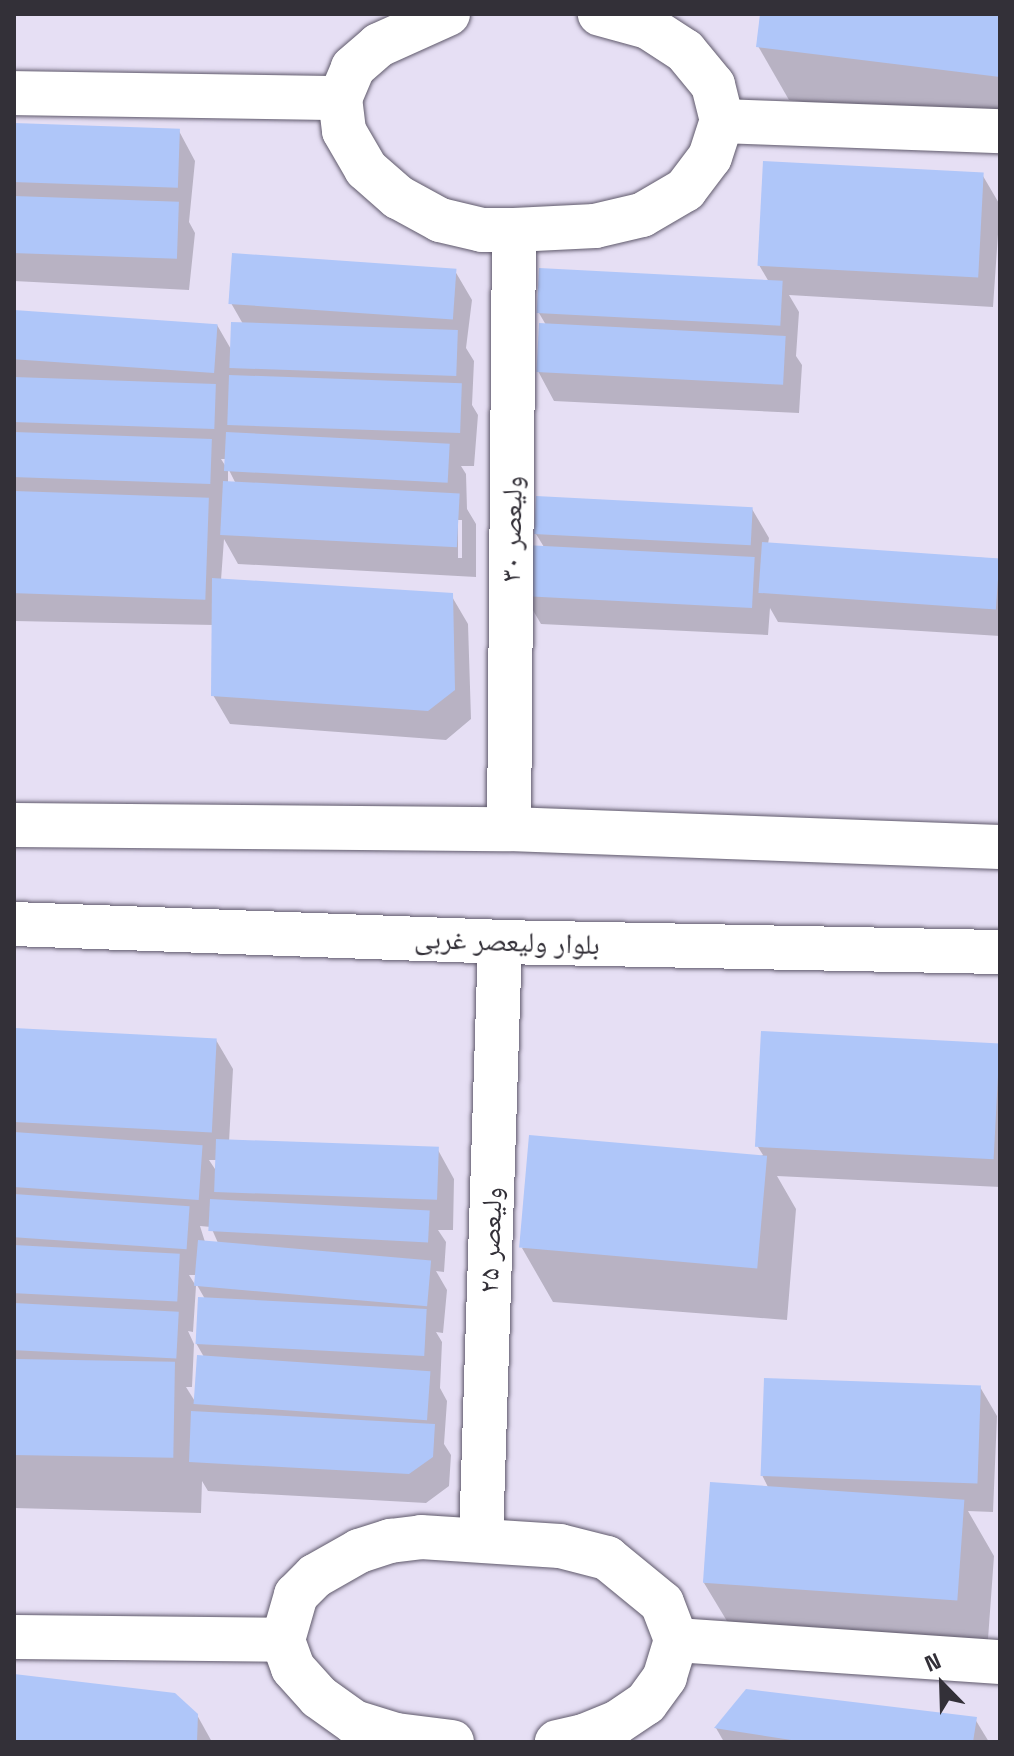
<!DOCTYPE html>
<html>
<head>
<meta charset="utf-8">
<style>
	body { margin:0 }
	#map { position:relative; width:1014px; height:1756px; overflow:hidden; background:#e6dff4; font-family:"Space Grotesk","Noto Naskh Arabic",sans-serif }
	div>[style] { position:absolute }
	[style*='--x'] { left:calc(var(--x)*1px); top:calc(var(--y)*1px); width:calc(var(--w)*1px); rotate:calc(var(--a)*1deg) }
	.shadow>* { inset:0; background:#0003 }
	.building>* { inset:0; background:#afc6f9; transform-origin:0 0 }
	.roads { filter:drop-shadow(0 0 2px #5f596b) drop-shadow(0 0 2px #5f596b) }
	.minor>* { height:44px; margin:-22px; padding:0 22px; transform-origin:22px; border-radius:22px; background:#fff }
	.secondary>* { height:44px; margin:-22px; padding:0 22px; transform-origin:22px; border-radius:22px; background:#fff }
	span { translate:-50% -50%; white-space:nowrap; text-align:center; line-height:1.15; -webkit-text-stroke:6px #fff; paint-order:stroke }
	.street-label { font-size:28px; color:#333038 }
	.frame { position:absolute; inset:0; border:16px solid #333038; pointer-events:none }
	.north { position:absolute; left:902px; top:1644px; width:80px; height:80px; -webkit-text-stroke:6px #fff; paint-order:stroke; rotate:337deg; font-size:22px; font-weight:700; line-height:32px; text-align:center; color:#333038 }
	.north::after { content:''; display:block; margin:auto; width:28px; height:36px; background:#333038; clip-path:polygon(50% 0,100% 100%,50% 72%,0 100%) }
</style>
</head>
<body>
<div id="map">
	<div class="shadow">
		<div style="clip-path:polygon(762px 14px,1000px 14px,1000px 126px,789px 100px,758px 46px)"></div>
		<div style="clip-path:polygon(14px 125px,179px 131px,195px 161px,189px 222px,195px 233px,189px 290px,14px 281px)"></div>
		<div style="clip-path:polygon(983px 176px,1000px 205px,993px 307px,789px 295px,799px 312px,796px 356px,802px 365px,799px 413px,554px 401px,538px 371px,546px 325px,539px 313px,769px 282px,759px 265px)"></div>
		<div style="clip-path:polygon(evenodd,455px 271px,472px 300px,466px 348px,474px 361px,472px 405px,478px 415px,474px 466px,461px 466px,466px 474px,467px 509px,476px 524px,476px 577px,238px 564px,224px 539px,221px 580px,451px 595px,468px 624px,471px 719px,446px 740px,230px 724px,213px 695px,214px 625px,14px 621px,14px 312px,217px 325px,232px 351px,243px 324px,231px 303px,455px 271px,221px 459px,228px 459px,229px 470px,236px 484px,228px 484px,228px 470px,221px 459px,455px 271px,458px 520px,462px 520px,462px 558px,458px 558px,458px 520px)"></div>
		<div style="clip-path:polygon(752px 509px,769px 538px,768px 544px,1000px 559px,1000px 636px,778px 622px,770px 608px,768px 635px,541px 624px,524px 595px,544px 547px,536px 534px)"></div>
		<div style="clip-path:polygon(evenodd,14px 1030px,216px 1040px,233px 1069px,229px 1142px,438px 1150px,454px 1179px,453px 1230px,438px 1230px,446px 1242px,444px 1272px,436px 1271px,447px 1290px,443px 1333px,436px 1332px,442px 1342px,440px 1388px,447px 1401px,444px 1444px,451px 1455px,449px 1486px,426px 1503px,208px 1491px,202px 1481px,201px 1513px,14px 1508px,14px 1030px,209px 1160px,217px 1160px,217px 1172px,209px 1160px,14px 1030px,200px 1226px,211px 1227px,218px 1243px,205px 1242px,200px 1226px,14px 1030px,189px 1275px,198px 1275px,197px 1285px,205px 1299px,196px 1343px,204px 1357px,196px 1403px,186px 1387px,192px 1387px,194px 1344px,188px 1331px,193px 1332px,196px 1286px,189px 1275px)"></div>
		<div style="clip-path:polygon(763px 1033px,1000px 1045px,1000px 1187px,777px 1176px,796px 1209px,787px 1320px,553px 1302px,522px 1248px,763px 1155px,758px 1147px)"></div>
		<div style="clip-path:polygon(980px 1387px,997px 1416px,993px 1512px,968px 1511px,994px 1556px,987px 1653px,736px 1636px,704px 1583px,769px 1489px,762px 1475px)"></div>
		<div style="clip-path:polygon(14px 1676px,197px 1715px,212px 1742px,14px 1742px)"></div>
		<div style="clip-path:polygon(975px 1719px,989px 1742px,724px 1742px,716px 1728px)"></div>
	</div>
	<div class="building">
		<div style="clip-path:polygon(760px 14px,1000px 14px,1000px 77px,756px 47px)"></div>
		<div style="left:14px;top:123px;width:166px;height:59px;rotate:2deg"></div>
		<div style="left:763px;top:161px;width:221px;height:105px;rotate:3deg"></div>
		<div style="left:14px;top:196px;width:165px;height:57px;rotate:2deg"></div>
		<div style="left:232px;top:253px;width:225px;height:51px;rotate:4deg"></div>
		<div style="left:539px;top:268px;width:244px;height:45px;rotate:3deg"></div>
		<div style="left:14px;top:310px;width:204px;height:49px;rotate:4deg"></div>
		<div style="left:231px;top:322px;width:227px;height:46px;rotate:2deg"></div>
		<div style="left:539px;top:323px;width:247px;height:49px;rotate:3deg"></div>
		<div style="left:229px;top:375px;width:233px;height:50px;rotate:2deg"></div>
		<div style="left:14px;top:377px;width:202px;height:45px;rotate:2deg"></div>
		<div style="left:14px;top:432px;width:198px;height:45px;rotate:2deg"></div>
		<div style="left:226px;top:432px;width:224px;height:39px;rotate:3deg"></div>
		<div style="left:223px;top:481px;width:237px;height:54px;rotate:3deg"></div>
		<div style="left:14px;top:491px;width:195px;height:102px;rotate:2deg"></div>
		<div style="left:536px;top:496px;width:217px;height:38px;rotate:3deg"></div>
		<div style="left:762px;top:542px;width:238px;height:51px;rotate:4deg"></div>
		<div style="left:525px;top:545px;width:230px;height:51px;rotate:3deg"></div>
		<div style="clip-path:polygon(212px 578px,453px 593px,455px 690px,428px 711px,211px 696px)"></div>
		<div style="left:14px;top:1028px;width:203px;height:94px;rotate:3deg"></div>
		<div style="left:761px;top:1031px;width:239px;height:116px;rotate:3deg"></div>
		<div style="left:14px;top:1132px;width:189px;height:55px;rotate:4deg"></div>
		<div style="left:529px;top:1135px;width:239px;height:113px;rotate:5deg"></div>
		<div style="left:216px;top:1139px;width:223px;height:53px;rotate:2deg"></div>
		<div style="left:14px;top:1194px;width:176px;height:43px;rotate:4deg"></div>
		<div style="left:210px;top:1199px;width:220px;height:32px;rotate:3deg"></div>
		<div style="left:198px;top:1240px;width:234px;height:46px;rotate:5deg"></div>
		<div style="left:14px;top:1245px;width:166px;height:48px;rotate:3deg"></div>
		<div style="left:198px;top:1297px;width:229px;height:47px;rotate:3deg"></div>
		<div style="left:14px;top:1303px;width:165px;height:47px;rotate:3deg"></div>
		<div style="left:197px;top:1355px;width:234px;height:49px;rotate:4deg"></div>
		<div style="left:14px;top:1359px;width:161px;height:96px;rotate:1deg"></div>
		<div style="left:764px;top:1378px;width:217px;height:98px;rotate:2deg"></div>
		<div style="clip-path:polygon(191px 1411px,435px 1424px,433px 1457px,409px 1474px,189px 1462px)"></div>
		<div style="left:710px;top:1482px;width:255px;height:101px;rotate:4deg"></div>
		<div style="clip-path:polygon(14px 1674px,175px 1693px,198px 1714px,197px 1742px,14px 1742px)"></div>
		<div style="clip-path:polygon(746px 1689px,977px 1717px,973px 1742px,804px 1742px,714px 1728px)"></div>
	</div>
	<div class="roads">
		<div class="minor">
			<div style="--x:448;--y:14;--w:76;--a:155.8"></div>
			<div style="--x:379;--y:45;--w:35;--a:139"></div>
			<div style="--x:353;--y:68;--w:33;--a:113"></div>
			<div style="--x:340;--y:98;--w:33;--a:83"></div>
			<div style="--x:344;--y:131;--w:44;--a:59.9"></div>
			<div style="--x:366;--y:169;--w:43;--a:41.2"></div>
			<div style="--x:398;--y:197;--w:48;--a:28.7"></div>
			<div style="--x:440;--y:220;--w:43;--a:13.4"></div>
			<div style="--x:482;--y:230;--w:32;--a:0"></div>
			<div style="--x:514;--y:230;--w:81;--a:-2.8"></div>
			<div style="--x:595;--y:226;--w:48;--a:-13.2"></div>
			<div style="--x:642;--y:215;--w:50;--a:-30.2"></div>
			<div style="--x:685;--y:190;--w:41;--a:-52.9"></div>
			<div style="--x:710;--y:157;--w:38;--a:-72"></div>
			<div style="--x:722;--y:121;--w:37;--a:-104"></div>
			<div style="--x:713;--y:85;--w:44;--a:-129.5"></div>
			<div style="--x:685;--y:51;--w:44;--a:-147"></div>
			<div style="--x:648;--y:27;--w:50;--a:-164.8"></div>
			<div style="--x:14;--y:93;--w:326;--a:0.9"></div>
			<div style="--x:722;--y:121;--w:278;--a:2.1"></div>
			<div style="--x:509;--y:829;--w:599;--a:-89.52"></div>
			<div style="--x:481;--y:1539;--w:597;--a:-88.18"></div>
			<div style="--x:14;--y:1637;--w:269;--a:0.6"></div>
			<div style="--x:676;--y:1640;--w:325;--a:3.9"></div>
			<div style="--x:452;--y:1742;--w:56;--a:-172.9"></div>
			<div style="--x:396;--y:1735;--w:44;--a:-162.8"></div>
			<div style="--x:354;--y:1722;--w:43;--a:-144.5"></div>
			<div style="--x:319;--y:1697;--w:39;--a:-132"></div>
			<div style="--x:293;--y:1668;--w:30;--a:-110"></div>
			<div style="--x:283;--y:1640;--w:47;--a:-73.9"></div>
			<div style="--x:296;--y:1595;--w:27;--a:-45"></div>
			<div style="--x:315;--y:1576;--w:51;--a:-29.6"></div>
			<div style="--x:359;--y:1551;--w:33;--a:-18"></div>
			<div style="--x:390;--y:1541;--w:31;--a:-7"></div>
			<div style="--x:421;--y:1537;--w:139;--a:3.7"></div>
			<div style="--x:560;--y:1546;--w:49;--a:14.3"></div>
			<div style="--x:607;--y:1558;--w:71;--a:39.3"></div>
			<div style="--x:662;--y:1603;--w:40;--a:69"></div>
			<div style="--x:676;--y:1640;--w:39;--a:107"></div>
			<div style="--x:665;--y:1677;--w:32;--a:126"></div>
			<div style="--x:646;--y:1703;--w:36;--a:146"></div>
			<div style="--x:616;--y:1723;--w:35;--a:158"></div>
			<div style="--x:584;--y:1736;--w:28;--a:167"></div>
		</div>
		<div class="secondary">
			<div style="--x:14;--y:825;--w:495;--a:0.5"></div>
			<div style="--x:509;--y:829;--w:491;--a:2.1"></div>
			<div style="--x:14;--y:924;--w:486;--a:2.1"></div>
			<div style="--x:500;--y:942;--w:500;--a:1.15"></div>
		</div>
	</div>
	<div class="street-label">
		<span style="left:511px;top:529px;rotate:-89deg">ولیعصر ۳۰</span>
		<span style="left:507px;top:941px;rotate:2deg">بلوار ولیعصر غربی</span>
		<span style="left:490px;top:1240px;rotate:-88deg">ولیعصر ۲۵</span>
	</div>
	<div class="frame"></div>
	<div class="north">N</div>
</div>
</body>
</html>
